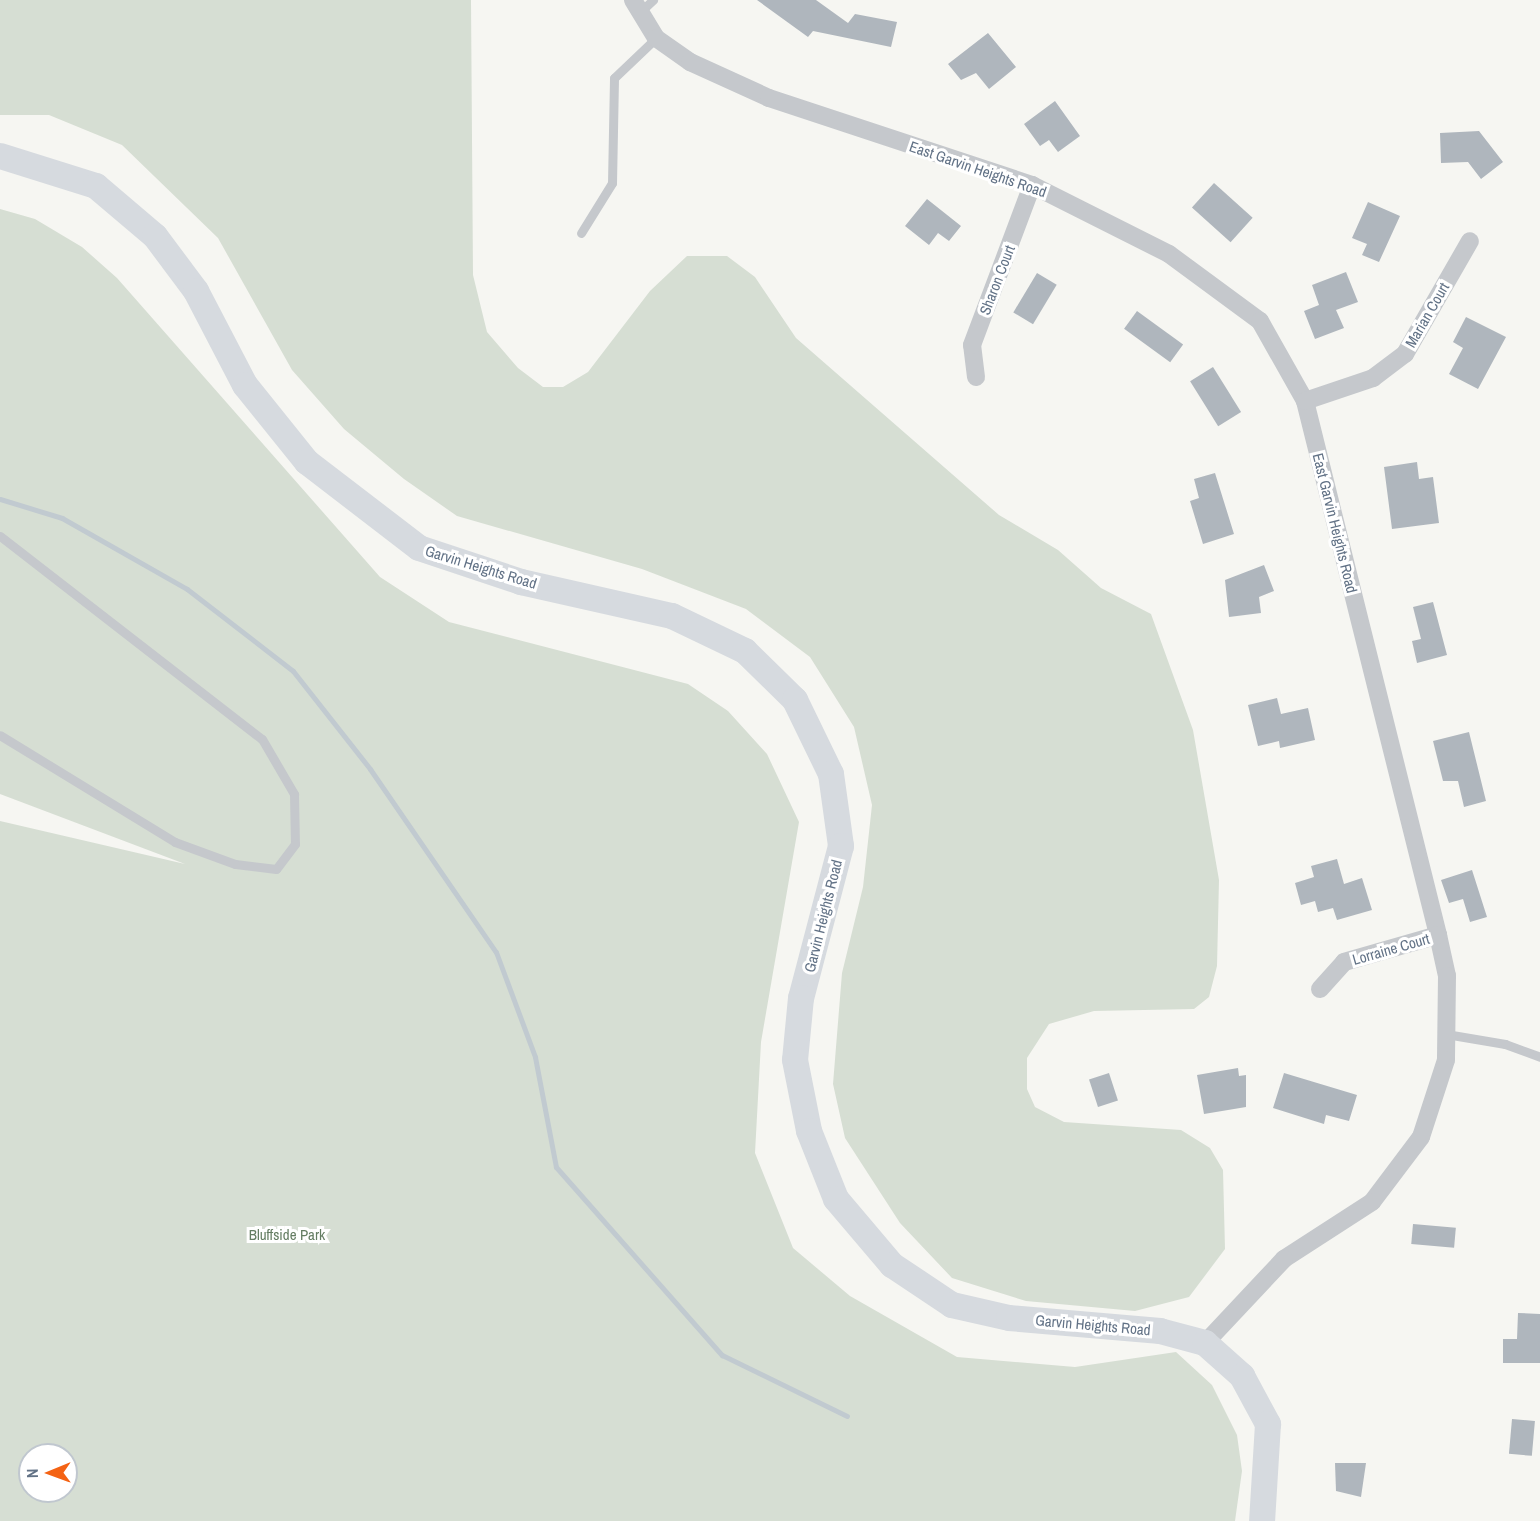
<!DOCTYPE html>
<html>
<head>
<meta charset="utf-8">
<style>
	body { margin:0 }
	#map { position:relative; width:1540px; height:1521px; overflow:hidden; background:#f6f6f2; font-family:"Archivo Narrow",sans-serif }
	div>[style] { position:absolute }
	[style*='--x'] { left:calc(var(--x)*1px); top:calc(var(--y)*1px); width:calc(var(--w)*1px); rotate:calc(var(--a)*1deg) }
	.green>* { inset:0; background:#d6ded3 }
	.stream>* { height:5px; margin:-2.5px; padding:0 2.5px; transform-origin:2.5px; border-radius:2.5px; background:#c1cad0 }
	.building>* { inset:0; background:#afb6bd; transform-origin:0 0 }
	.lane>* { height:9px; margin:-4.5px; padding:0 4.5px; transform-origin:4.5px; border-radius:4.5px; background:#c5c8cc }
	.street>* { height:18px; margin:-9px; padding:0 9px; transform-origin:9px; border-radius:9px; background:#c5c8cc }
	.secondary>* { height:26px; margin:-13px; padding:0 13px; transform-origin:13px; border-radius:13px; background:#d6dadf }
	span { translate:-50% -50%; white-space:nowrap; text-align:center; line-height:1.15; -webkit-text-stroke:6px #fff; paint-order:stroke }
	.street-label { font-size:15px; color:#627286 }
	.park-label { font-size:15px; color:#647d62 }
	.north { position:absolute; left:18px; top:1443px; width:60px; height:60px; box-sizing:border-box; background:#fff; border:2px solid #c0c7cf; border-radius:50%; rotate:269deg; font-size:16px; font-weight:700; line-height:24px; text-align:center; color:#627286 }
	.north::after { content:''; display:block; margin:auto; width:21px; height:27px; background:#f46314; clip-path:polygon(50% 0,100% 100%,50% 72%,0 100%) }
</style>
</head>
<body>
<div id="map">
	<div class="green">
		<div style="clip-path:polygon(0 0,471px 0,473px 275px,487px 332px,518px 368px,543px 387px,563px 387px,588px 372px,650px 291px,687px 256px,727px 256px,755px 277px,796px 338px,999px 515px,1058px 550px,1101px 588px,1151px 614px,1193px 730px,1219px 880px,1217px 966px,1209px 997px,1194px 1009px,1094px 1011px,1049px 1024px,1027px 1058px,1027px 1089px,1035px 1107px,1064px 1122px,1181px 1130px,1210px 1148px,1223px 1170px,1225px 1249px,1189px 1297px,1135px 1311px,1026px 1301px,952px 1278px,900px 1223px,845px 1138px,833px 1084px,842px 973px,863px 887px,872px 805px,854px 727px,810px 657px,746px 609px,642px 569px,457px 516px,404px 479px,344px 429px,292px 370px,218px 238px,122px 145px,49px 115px,0 115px)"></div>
		<div style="clip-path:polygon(evenodd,0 209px,35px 219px,82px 247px,117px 278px,380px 577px,449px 622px,688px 684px,728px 711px,767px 754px,799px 822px,761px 1042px,755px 1153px,793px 1248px,850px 1296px,957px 1357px,1075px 1367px,1176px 1352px,1212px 1385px,1237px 1435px,1242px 1471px,1235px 1521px,0 1521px,0 821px,185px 864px,0 794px,0 209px,30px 1455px,66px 1455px,66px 1491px,30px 1491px,30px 1455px)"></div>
	</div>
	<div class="stream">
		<div style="--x:0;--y:499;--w:65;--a:17"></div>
		<div style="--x:62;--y:518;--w:144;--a:29.6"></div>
		<div style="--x:187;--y:589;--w:134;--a:37.7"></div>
		<div style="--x:293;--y:671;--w:125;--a:51.8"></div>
		<div style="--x:370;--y:769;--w:222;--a:55.5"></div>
		<div style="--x:496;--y:952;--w:112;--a:69.6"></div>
		<div style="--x:535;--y:1057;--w:112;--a:79.2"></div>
		<div style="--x:556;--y:1167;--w:251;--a:48.6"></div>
		<div style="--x:722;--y:1355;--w:139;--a:26"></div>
	</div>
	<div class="building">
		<div style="clip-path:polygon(757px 0,816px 0,848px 23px,855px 14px,897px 22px,891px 47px,813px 31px,808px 37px)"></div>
		<div style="clip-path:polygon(988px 33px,1016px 67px,989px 89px,976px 73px,961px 80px,948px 64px)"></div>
		<div style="clip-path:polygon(1055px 101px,1080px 136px,1058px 152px,1049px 140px,1040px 146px,1024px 124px)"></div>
		<div style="clip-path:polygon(1479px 131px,1503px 162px,1481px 179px,1468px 162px,1441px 163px,1440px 133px)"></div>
		<div style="left:1214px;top:183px;width:52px;height:33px;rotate:42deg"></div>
		<div style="clip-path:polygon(927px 199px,961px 226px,949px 241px,938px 233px,929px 245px,905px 226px)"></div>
		<div style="clip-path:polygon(1368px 202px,1400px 216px,1379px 262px,1362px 255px,1367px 244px,1352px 238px)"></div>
		<div style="clip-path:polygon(1346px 272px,1358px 302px,1336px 310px,1344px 328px,1315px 339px,1304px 311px,1319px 305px,1312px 285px)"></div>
		<div style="left:1037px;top:273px;width:23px;height:46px;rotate:31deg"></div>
		<div style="left:1137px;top:311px;width:57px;height:22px;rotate:36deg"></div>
		<div style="clip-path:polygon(1466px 317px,1506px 337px,1478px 389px,1449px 374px,1463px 348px,1453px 342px)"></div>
		<div style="left:1213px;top:367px;width:53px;height:27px;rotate:58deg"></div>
		<div style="clip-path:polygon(1417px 462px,1419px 479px,1433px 477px,1439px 523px,1392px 529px,1384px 467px)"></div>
		<div style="clip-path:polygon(1215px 473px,1234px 534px,1203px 544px,1190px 501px,1199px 498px,1194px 479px)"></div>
		<div style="clip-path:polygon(1264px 565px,1274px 591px,1259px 597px,1261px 613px,1229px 617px,1225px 580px)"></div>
		<div style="clip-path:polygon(1433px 602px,1447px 655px,1417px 663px,1412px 641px,1421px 639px,1413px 607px)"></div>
		<div style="clip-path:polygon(1277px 698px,1281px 714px,1308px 708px,1315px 740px,1280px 748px,1279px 741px,1258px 746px,1248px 705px)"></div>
		<div style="clip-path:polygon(1469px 732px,1486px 801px,1464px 807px,1458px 781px,1443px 781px,1433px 741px)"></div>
		<div style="clip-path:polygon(1337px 859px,1344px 884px,1362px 878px,1372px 910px,1337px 920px,1333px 908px,1318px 912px,1315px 901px,1301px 905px,1295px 883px,1314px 877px,1311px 866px)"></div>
		<div style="clip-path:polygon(1472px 870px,1487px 917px,1470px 922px,1463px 899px,1449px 903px,1441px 880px)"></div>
		<div style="clip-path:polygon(1238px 1068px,1239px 1076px,1246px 1075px,1246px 1107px,1204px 1114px,1197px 1075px)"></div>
		<div style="left:1109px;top:1073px;width:29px;height:21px;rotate:72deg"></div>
		<div style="clip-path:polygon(1284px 1073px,1357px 1095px,1349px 1121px,1326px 1115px,1324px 1124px,1273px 1108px)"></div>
		<div style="left:1413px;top:1224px;width:43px;height:20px;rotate:5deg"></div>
		<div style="clip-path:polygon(1518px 1313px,1540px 1314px,1540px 1363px,1503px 1363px,1503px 1339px,1517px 1339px)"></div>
		<div style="left:1512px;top:1419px;width:23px;height:35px;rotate:5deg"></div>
		<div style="clip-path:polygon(1335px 1463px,1366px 1463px,1361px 1497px,1336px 1491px)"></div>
	</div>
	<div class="lane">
		<div style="--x:640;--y:12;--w:18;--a:-43"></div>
		<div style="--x:581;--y:233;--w:59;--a:-58.2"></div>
		<div style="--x:612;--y:183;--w:105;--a:-88.9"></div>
		<div style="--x:614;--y:78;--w:58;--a:-43.6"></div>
		<div style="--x:0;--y:536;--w:331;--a:37.8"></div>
		<div style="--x:262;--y:739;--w:64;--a:59.8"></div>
		<div style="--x:294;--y:794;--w:50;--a:88.9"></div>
		<div style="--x:295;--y:844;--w:31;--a:127"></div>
		<div style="--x:276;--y:869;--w:41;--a:-173"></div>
		<div style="--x:235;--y:864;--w:64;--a:-159.9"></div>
		<div style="--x:175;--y:842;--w:205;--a:-148.6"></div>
		<div style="--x:1446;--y:1034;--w:60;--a:9.6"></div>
		<div style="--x:1505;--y:1044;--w:37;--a:20"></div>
	</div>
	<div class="street">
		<div style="--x:633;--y:0;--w:44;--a:58.8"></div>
		<div style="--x:656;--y:38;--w:42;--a:35.2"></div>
		<div style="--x:690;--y:62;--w:87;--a:24.5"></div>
		<div style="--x:769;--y:98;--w:277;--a:18.3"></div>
		<div style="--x:1032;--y:185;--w:153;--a:26.7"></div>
		<div style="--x:1169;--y:254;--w:113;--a:36.4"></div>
		<div style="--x:1260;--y:321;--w:92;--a:60.6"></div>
		<div style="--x:1305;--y:401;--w:550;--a:76.01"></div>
		<div style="--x:1438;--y:935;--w:42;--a:77.6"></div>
		<div style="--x:1447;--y:976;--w:84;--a:90.7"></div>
		<div style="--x:1446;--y:1060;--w:81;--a:108"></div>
		<div style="--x:1421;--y:1137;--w:81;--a:127"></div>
		<div style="--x:1372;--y:1202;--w:105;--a:147.1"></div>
		<div style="--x:1284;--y:1259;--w:115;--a:133.2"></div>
		<div style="--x:976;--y:377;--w:32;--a:-97"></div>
		<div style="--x:972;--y:345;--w:171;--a:-69.4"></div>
		<div style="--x:1305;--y:401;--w:72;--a:-18.7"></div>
		<div style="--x:1373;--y:378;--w:40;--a:-37"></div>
		<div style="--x:1405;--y:354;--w:130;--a:-60.1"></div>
		<div style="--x:1320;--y:989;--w:36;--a:-48"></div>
		<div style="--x:1344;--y:962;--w:98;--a:-16"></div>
	</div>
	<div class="secondary">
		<div style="--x:0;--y:156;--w:101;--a:17.4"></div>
		<div style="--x:96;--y:186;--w:77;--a:40.3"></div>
		<div style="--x:155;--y:236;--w:69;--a:53.3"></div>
		<div style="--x:196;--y:291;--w:106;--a:62.5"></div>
		<div style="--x:245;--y:385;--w:99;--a:51.2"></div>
		<div style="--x:307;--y:462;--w:141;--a:37.5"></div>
		<div style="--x:419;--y:548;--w:108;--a:18.4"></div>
		<div style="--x:521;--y:582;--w:155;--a:12.7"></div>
		<div style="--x:672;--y:616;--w:81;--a:25.6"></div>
		<div style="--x:745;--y:651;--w:70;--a:44.4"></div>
		<div style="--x:795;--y:700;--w:82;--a:64.1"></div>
		<div style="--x:831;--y:774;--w:73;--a:82.1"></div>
		<div style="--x:841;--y:846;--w:157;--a:104.7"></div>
		<div style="--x:801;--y:998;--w:62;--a:95.5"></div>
		<div style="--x:795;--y:1060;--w:72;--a:78.8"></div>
		<div style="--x:809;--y:1131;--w:73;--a:68.3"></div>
		<div style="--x:836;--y:1199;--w:87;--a:49.7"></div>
		<div style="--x:892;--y:1265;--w:72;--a:33.7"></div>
		<div style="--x:952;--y:1305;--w:58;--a:12.8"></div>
		<div style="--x:1009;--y:1318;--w:152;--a:4.9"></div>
		<div style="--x:1160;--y:1331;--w:47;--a:14.9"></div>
		<div style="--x:1205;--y:1343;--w:50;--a:41.7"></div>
		<div style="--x:1242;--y:1376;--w:55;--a:61.6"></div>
		<div style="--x:1268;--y:1424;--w:97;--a:93.5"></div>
	</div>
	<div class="street-label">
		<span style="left:978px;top:169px;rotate:19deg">East Garvin Heights Road</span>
		<span style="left:997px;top:280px;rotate:-69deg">Sharon Court</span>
		<span style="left:1427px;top:315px;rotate:-60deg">Marian Court</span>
		<span style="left:1335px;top:523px;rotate:76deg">East Garvin Heights Road</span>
		<span style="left:481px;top:567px;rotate:17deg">Garvin Heights Road</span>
		<span style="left:823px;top:916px;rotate:-76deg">Garvin Heights Road</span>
		<span style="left:1391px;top:949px;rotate:-16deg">Lorraine Court</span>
		<span style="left:1093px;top:1325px;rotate:5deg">Garvin Heights Road</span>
	</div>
	<div class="park-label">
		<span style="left:287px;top:1235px">Bluffside Park</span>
	</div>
	<div class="north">N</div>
</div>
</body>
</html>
